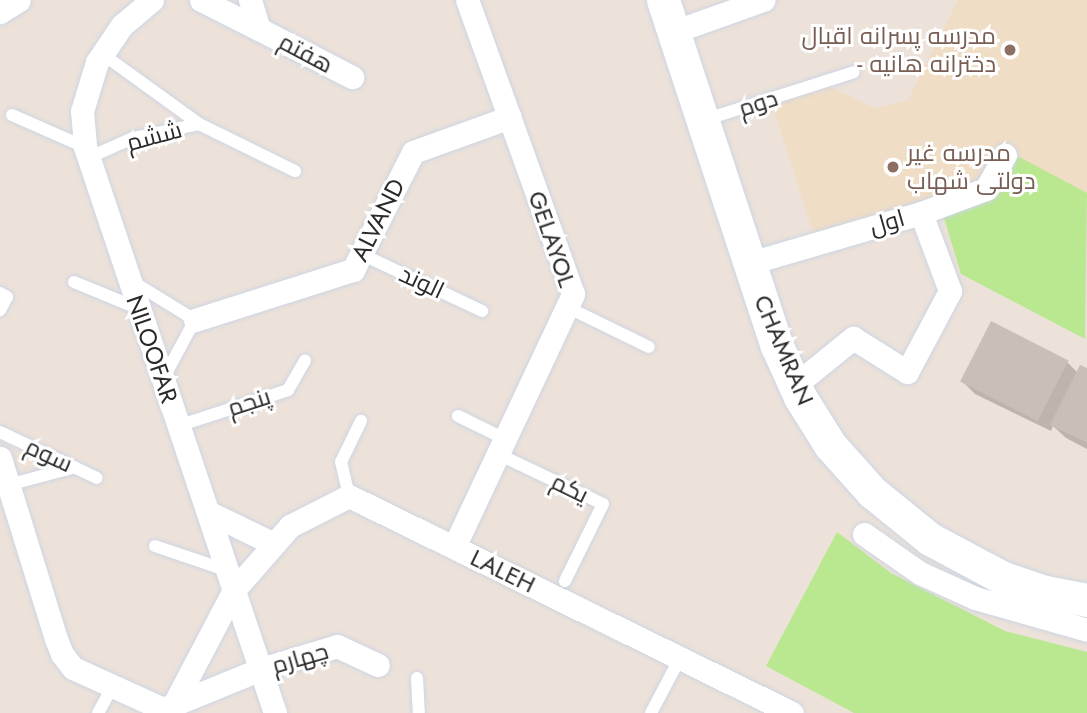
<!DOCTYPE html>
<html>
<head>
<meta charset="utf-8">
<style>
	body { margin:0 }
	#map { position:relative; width:1087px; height:713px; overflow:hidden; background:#ede2d9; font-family:Jost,Cairo,sans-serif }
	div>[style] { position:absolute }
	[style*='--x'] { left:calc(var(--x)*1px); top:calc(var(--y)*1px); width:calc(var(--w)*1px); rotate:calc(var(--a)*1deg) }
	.education>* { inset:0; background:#f0ddc6 }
	.green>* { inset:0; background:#b9e890 }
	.shadow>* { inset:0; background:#0003 }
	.building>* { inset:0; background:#c8bfb9; transform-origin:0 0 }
	.roads { filter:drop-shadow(0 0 2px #ced5e3) drop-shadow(0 0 2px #ced5e3) }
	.service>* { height:12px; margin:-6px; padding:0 6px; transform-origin:6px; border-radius:6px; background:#fff }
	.minor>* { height:23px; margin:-11.5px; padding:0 11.5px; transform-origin:11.5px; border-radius:11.5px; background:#fff }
	.secondary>* { height:33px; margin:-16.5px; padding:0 16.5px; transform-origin:16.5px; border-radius:16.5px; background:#fff }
	.dots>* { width:19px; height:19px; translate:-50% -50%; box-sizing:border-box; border:4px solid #fff; border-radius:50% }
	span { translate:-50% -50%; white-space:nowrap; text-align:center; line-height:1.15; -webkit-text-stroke:6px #fff; paint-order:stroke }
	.education-label { font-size:24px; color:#785e54 }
	.right { translate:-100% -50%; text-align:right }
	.left { translate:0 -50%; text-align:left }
	.street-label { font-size:24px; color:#292929 }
</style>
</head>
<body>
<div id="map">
	<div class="education">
		<div style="clip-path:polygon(958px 0,1087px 0,1087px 193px,984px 185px,815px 239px,771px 102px,824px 84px,875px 108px,908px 100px)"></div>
	</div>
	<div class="green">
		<div style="clip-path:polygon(1010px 152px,1087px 193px,1085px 339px,961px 274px,943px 215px)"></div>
		<div style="clip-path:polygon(837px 532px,891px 573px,1005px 631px,1087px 652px,1087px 713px,854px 713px,766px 666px)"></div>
	</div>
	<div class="shadow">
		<div style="clip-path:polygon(1067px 362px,1078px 373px,1087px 370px,1087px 449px,1066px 438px,1053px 426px,1051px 431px,975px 394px,961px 380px)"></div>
	</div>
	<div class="building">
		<div style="left:991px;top:321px;width:87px;height:68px;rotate:27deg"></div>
		<div style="clip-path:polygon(1080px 365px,1087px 368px,1087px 443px,1050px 425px)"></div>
	</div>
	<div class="roads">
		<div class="service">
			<div style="--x:101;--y:53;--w:121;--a:35.9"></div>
			<div style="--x:12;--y:115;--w:80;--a:23.7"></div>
			<div style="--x:704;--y:120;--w:157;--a:-17.7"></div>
			<div style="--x:88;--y:158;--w:49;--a:-24"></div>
			<div style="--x:133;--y:138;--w:67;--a:-12"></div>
			<div style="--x:199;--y:124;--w:107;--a:26.1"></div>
			<div style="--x:361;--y:254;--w:134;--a:25.2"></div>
			<div style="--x:130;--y:280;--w:76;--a:31.6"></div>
			<div style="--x:195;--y:320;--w:67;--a:118.5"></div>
			<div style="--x:74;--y:282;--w:68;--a:22.4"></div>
			<div style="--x:0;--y:293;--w:8;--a:30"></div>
			<div style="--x:7;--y:297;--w:15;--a:118"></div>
			<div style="--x:567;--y:307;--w:91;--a:26"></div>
			<div style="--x:458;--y:416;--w:52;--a:26.1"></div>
			<div style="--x:178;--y:426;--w:116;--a:-18.1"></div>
			<div style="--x:288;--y:390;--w:34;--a:-60"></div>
			<div style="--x:0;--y:432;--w:107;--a:25.4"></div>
			<div style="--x:498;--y:454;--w:116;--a:25.5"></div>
			<div style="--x:603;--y:504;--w:86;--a:116.3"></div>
			<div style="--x:8;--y:485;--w:69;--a:-15"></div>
			<div style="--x:349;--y:496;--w:35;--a:-103"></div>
			<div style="--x:341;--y:462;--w:46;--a:-64"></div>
			<div style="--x:155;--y:546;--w:75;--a:18.7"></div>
			<div style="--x:417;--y:678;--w:35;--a:87"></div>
			<div style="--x:98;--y:713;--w:31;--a:-61"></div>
			<div style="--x:651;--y:713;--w:62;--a:-62.2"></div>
		</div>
		<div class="minor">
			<div style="--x:152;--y:0;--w:39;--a:140"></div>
			<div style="--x:122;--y:25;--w:45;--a:124"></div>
			<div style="--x:97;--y:62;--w:51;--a:107"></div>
			<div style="--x:82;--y:111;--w:36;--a:85"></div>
			<div style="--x:85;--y:147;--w:597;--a:71.44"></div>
			<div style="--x:201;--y:0;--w:65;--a:26.6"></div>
			<div style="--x:250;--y:0;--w:30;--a:73"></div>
			<div style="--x:259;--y:29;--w:105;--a:27.3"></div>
			<div style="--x:0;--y:12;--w:22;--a:-32"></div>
			<div style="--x:673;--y:32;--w:96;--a:-19.6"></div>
			<div style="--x:750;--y:263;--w:178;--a:-16.3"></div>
			<div style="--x:921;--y:213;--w:69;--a:-20.3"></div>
			<div style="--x:986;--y:189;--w:39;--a:-61"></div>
			<div style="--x:195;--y:320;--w:166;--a:-17.6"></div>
			<div style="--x:353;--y:270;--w:132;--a:-63"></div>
			<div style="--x:413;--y:152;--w:103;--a:-19.8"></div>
			<div style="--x:795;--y:385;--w:75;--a:-39"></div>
			<div style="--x:853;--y:338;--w:64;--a:32.2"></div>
			<div style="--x:907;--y:372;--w:92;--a:-62"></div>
			<div style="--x:950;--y:291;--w:83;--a:-110.4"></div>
			<div style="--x:0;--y:458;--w:189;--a:72.8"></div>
			<div style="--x:56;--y:639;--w:16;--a:68"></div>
			<div style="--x:62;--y:654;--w:18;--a:52"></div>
			<div style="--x:73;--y:668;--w:99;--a:24.5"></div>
			<div style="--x:163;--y:709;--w:106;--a:-22.2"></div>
			<div style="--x:261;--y:669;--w:79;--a:-16.8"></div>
			<div style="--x:337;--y:646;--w:45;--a:24.9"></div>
			<div style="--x:208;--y:512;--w:73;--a:25.9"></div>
			<div style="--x:864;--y:534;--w:68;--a:34.9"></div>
			<div style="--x:920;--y:573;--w:60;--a:24.4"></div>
			<div style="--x:975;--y:598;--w:116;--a:15.9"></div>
			<div style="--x:454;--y:547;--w:280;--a:-64.8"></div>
			<div style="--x:573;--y:294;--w:313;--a:-109.8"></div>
			<div style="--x:173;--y:706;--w:131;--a:-62.3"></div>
			<div style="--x:234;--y:590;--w:85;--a:-48.8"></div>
			<div style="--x:290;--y:526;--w:66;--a:-27"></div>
			<div style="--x:349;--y:496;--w:493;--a:26.1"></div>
		</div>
		<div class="secondary">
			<div style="--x:663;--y:0;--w:364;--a:71.8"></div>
			<div style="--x:777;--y:346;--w:56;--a:65.7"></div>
			<div style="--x:800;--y:397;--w:57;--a:58"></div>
			<div style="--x:830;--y:445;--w:63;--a:48.2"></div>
			<div style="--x:872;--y:492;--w:75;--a:39"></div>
			<div style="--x:930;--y:539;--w:83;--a:28.1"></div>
			<div style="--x:1003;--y:578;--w:44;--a:18.4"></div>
			<div style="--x:1045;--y:592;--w:43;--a:10.8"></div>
		</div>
	</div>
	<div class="dots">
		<div style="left:1010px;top:50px;background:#8d6e63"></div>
		<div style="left:893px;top:167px;background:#8d6e63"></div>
	</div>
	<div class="education-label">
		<span class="right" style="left:996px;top:50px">مدرسه پسرانه اقبال<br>- دخترانه هانیه</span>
		<span class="left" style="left:907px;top:167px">مدرسه غیر<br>دولتی شهاب</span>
	</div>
	<div class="street-label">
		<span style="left:306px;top:53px;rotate:28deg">هفتم</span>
		<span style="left:758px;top:103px;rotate:-18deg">دوم</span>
		<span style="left:154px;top:136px;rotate:-15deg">ششم</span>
		<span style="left:378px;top:220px;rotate:-63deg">ALVAND</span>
		<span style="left:887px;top:222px;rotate:-16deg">اول</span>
		<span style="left:552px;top:239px;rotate:71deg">GELAYOL</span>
		<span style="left:422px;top:282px;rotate:25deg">الوند</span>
		<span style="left:152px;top:349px;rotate:71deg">NILOOFAR</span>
		<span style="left:784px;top:350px;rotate:67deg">CHAMRAN</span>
		<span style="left:249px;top:402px;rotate:-18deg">پنجم</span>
		<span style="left:49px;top:455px;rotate:25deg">سوم</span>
		<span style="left:570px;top:488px;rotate:26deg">یکم</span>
		<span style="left:503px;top:571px;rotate:26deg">LALEH</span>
		<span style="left:300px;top:658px;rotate:-16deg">چهارم</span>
	</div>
</div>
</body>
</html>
